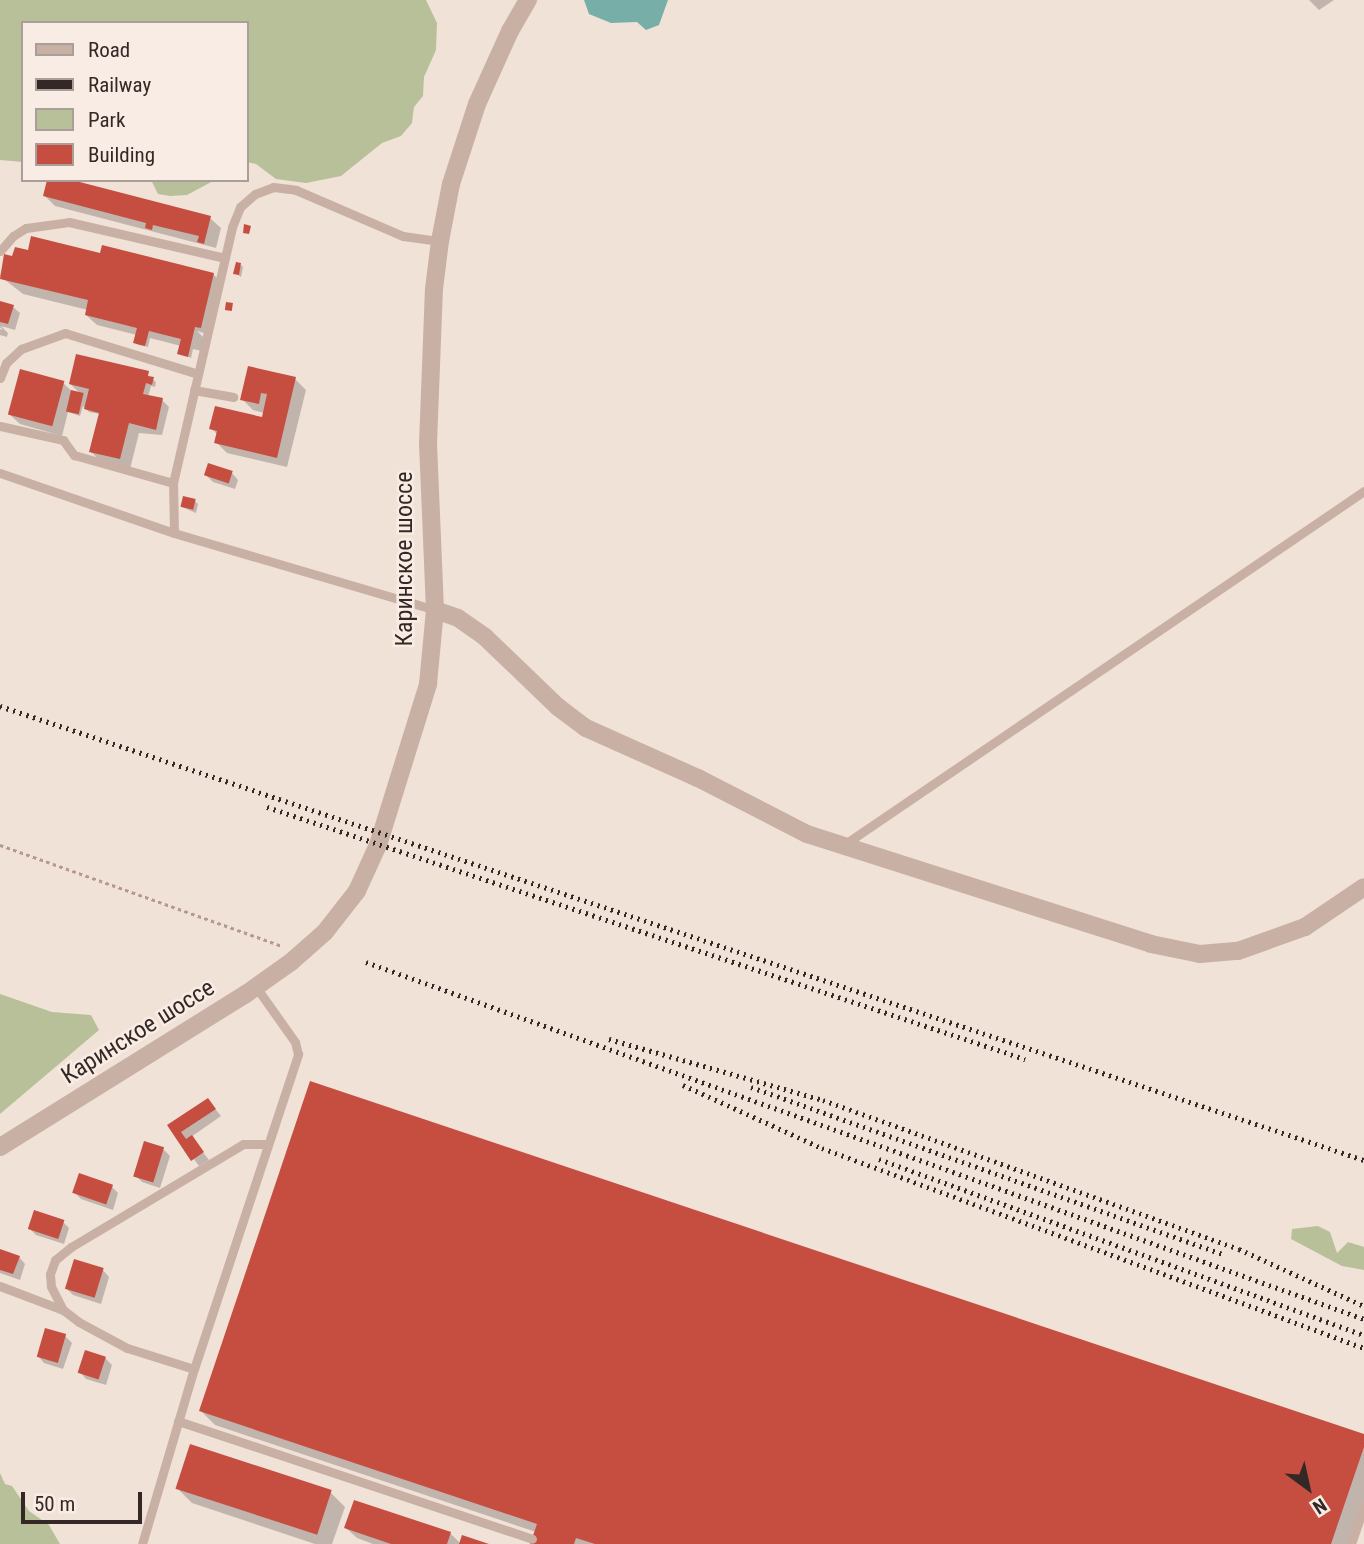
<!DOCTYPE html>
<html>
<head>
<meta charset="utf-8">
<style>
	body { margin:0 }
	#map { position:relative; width:1364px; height:1544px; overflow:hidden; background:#f1e2d8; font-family:"Roboto Condensed",sans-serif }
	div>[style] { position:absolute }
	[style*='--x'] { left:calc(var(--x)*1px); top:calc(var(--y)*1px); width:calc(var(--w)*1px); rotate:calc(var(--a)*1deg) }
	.green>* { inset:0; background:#b8c099 }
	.water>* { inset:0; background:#77aea8 }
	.shadow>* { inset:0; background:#0003 }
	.building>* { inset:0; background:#c64e41; transform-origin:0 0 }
	.path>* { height:2.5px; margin-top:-1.25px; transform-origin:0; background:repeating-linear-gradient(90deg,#b5998f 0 3.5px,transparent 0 7px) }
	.service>* { height:9px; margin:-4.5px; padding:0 4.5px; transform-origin:4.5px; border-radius:4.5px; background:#c9b0a4 }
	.minor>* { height:18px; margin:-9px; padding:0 9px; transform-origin:9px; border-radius:9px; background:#c9b0a4 }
	.tertiary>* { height:18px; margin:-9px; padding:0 9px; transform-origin:9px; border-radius:9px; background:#c9b0a4 }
	.rail>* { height:4.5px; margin-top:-2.25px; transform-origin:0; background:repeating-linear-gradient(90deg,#342826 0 2px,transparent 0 7px) }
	span { translate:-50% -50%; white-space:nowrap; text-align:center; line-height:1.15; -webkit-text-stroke:5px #f9ece4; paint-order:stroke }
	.street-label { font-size:24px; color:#342826 }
	.legend { position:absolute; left:21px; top:21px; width:228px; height:161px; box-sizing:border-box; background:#f9ece4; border:2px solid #aa9e98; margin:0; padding:9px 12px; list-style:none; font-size:21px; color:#342826 }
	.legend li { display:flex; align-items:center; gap:14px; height:35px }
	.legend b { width:35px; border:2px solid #aa9e98 }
	.north { position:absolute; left:1273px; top:1453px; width:70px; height:70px; -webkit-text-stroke:5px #f9ece4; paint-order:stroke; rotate:147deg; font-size:19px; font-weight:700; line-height:28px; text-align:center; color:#342826 }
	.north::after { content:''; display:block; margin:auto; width:24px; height:32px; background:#342826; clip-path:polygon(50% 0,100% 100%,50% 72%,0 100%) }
	.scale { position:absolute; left:21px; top:1492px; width:121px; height:32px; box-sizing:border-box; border:4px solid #342826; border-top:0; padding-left:9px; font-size:21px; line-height:24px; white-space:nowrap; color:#342826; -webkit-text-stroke:5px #f9ece4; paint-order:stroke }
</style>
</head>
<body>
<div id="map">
	<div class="green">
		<div style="clip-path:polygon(0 0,426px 0,437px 23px,436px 50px,424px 77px,423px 96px,414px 107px,412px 123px,401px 136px,382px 143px,341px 176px,306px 183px,276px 179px,256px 164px,247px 162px,247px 23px,23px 23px,23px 162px,0 160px)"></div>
		<div style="clip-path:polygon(151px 180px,215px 180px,187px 195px,170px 196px,158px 194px)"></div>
		<div style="clip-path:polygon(0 994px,52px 1012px,91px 1015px,99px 1030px,0 1114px)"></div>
		<div style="clip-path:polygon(1318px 1226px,1330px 1232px,1337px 1253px,1348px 1242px,1364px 1247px,1364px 1270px,1342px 1266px,1291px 1239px,1292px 1229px)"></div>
		<div style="clip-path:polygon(0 1473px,5px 1484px,12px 1486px,29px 1511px,49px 1525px,60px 1544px,0 1544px)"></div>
	</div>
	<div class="water">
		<div style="clip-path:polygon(584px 0,668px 0,659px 25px,646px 30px,637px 22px,611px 23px,589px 14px)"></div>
	</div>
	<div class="shadow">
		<div style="clip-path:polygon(1309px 0,1334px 0,1319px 10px)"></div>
		<div style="clip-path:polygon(45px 196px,210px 218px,221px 228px,216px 248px,55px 206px)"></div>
		<div style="clip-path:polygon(29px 252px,101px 255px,213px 274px,220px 281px,207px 334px,197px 331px,205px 339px,202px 351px,193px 349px,191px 358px,179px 353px,181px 346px,150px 338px,148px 347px,138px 345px,135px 342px,137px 335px,97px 325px,86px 315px,88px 310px,23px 294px,0 276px,5px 256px,11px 258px)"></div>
		<div style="clip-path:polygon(241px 265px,243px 267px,241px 277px,235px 273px)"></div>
		<div style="clip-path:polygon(0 303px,13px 307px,20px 313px,15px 330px,1px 326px,8px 333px,7px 337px,0 335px,0 329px,3px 330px,0 327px)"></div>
		<div style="clip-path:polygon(141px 371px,156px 382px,155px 387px,151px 386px,148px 397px,162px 400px,169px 407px,162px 435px,139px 433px,130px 469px,102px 462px,91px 452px,100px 414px,89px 412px,83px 406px,80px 416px,68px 412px,62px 436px,20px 424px,9px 414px,63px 383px,73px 392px,81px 394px,70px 384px)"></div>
		<div style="clip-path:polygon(295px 379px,306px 390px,287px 467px,227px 453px,216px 442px,218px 435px,211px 428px,263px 419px,264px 413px,253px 410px,242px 399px)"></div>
		<div style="clip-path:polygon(232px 473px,238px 480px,235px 489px,213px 482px,206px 475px)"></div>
		<div style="clip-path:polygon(195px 501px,198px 504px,196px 513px,182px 507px)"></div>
		<div style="clip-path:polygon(208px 1100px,221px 1116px,191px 1137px,209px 1160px,199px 1166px,170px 1126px)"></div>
		<div style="clip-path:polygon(163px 1149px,170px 1156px,160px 1188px,142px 1182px,135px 1175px)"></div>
		<div style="clip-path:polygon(112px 1187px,118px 1193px,113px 1210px,81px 1199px,74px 1192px)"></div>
		<div style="clip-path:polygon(63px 1222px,69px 1228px,64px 1244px,36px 1235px,30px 1229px)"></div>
		<div style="clip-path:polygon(0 1251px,19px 1257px,25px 1264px,20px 1280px,0 1273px)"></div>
		<div style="clip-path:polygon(103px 1270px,109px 1277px,101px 1304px,73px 1295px,66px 1288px)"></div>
		<div style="clip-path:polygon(65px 1336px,72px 1343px,63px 1369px,44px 1363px,38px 1356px)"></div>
		<div style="clip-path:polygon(105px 1358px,112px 1365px,106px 1385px,86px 1379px,80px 1372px)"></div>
		<div style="clip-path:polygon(201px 1411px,1364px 1436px,1364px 1502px,1350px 1544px,532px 1544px,536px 1532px,215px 1425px)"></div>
		<div style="clip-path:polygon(177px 1488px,330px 1492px,345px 1507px,332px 1544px,315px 1544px,192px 1503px)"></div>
		<div style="clip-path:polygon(346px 1528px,450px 1533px,461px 1544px,373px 1544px,357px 1538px)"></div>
	</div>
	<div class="building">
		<div style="clip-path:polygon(47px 180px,72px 180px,211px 216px,204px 244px,197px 242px,199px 236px,153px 225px,152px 230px,145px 228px,146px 223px,43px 196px)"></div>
		<div style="clip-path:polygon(244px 224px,251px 226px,249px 234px,243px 233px)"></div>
		<div style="clip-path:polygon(31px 236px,100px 253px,102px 245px,214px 273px,201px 328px,195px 327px,188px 357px,177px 354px,181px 339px,149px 331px,145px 346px,133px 343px,137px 328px,85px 315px,88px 300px,0 279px,4px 254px,12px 256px,15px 247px,28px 250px)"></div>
		<div style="clip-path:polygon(236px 262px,241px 263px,239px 275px,233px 274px)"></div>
		<div style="clip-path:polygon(0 301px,14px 305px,8px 324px,0 322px)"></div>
		<div style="left:226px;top:302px;width:7px;height:8px;rotate:8deg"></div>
		<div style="clip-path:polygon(76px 354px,149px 371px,148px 376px,154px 377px,152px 385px,146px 383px,143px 394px,163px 398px,156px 430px,129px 423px,120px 459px,89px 452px,99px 413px,84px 409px,89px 389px,69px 384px)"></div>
		<div style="clip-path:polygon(248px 366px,296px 377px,277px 458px,214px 443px,217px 431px,209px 429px,215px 406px,262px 417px,267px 394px,261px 393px,259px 404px,240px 400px)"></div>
		<div style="left:20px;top:369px;width:46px;height:47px;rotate:15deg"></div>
		<div style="left:71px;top:390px;width:13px;height:22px;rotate:13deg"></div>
		<div style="left:208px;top:463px;width:26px;height:13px;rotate:18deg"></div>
		<div style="left:183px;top:496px;width:13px;height:11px;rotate:13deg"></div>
		<div style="clip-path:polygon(310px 1081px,1364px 1434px,1364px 1447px,1331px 1544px,595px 1544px,576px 1538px,574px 1544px,530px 1544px,537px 1524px,199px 1411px)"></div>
		<div style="clip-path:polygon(208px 1098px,216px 1109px,181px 1132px,186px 1139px,192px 1135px,204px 1152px,191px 1161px,167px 1125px)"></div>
		<div style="left:144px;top:1141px;width:21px;height:37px;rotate:17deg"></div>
		<div style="left:79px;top:1173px;width:36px;height:21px;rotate:19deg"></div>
		<div style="left:34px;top:1210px;width:32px;height:20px;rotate:18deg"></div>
		<div style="clip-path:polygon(0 1249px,20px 1256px,13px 1274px,0 1270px)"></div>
		<div style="left:74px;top:1259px;width:31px;height:31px;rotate:17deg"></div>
		<div style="left:45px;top:1328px;width:22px;height:30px;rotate:16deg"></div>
		<div style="left:85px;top:1350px;width:22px;height:24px;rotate:18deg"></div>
		<div style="left:190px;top:1444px;width:149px;height:47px;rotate:18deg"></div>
		<div style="clip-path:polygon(354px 1500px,451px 1532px,447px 1544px,391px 1544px,344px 1528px)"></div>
		<div style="clip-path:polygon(462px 1535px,489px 1544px,459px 1544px)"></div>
	</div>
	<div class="path">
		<div style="--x:0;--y:845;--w:300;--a:19.7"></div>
	</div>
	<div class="service">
		<div style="--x:0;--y:251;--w:20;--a:-49"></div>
		<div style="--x:13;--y:236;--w:15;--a:-32"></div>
		<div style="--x:26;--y:228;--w:43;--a:-7.9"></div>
		<div style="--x:69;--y:222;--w:160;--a:13"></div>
		<div style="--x:0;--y:378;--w:16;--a:-68"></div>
		<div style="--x:6;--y:363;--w:21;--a:-43"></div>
		<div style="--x:21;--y:349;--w:47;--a:-20"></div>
		<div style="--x:65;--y:333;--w:139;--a:17.1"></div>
		<div style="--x:194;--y:390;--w:40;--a:10"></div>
		<div style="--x:0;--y:426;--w:65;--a:12.5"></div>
		<div style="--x:63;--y:440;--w:19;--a:54"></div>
		<div style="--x:74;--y:455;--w:103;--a:15.8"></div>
		<div style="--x:0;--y:473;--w:184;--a:19"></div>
		<div style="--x:174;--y:533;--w:272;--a:16.4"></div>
		<div style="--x:174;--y:533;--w:50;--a:-91.1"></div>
		<div style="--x:173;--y:483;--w:263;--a:-77"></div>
		<div style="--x:232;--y:227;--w:22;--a:-68"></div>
		<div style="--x:240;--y:207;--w:20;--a:-41"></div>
		<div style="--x:255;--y:194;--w:19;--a:-21"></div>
		<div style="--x:273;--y:187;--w:23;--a:7"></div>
		<div style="--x:296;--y:190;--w:116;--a:23.3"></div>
		<div style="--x:403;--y:236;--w:37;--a:8"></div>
		<div style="--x:845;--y:844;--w:628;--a:-34.22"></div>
		<div style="--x:0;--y:1286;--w:67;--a:20.9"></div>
		<div style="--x:194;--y:1369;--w:70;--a:-162.6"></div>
		<div style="--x:127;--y:1348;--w:55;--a:-151.6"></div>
		<div style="--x:79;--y:1322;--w:20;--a:-143"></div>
		<div style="--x:63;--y:1310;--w:27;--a:-117"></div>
		<div style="--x:51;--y:1286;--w:12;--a:-95"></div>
		<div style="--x:50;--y:1274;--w:15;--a:-70"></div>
		<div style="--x:55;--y:1260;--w:21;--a:-39"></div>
		<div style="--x:71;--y:1247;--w:200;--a:-30.9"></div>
		<div style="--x:243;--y:1144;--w:25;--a:0"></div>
		<div style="--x:178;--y:1421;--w:373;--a:18.4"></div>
		<div style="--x:142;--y:1544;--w:183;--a:-73.5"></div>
		<div style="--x:194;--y:1369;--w:332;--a:-71.7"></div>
		<div style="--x:298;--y:1054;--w:12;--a:-104"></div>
		<div style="--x:295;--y:1042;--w:67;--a:-125.3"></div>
		<div style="--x:1351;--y:1544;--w:40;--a:-71.1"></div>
	</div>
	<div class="minor">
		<div style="--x:435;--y:610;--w:24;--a:19"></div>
		<div style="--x:458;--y:618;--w:33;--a:35"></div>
		<div style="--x:485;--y:637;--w:101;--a:43.8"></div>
		<div style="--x:558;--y:707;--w:35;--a:37"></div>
		<div style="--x:586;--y:728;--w:123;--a:24.1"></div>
		<div style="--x:698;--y:778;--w:123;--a:27.2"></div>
		<div style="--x:807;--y:834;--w:361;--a:17.7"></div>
		<div style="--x:1151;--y:944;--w:50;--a:11.5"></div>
		<div style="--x:1200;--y:954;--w:38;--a:-5"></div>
		<div style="--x:1238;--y:951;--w:71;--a:-19.7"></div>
		<div style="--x:1305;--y:927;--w:71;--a:-34.1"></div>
	</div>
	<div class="tertiary">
		<div style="--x:0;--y:1147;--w:290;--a:-31.9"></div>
		<div style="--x:246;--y:994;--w:55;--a:-35.4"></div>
		<div style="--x:291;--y:962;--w:45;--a:-41.4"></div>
		<div style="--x:325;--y:932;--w:52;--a:-52"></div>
		<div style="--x:357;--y:891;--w:51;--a:-65.5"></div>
		<div style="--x:378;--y:845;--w:169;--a:-72.7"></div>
		<div style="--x:428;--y:684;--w:74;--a:-84.6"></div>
		<div style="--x:435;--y:610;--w:166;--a:-92.4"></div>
		<div style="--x:428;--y:444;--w:155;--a:-87.8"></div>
		<div style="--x:434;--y:289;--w:48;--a:-82.9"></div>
		<div style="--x:440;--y:241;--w:58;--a:-79.1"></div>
		<div style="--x:451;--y:184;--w:84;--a:-72"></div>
		<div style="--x:477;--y:104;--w:80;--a:-65.7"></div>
		<div style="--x:510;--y:31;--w:36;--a:-60"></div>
	</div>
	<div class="rail">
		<div style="--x:0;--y:706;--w:1438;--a:18.41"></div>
		<div style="--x:267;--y:807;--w:799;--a:18.39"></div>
		<div style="--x:366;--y:962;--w:1060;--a:19.68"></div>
		<div style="--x:609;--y:1039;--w:223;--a:15.9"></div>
		<div style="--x:823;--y:1100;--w:442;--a:19.7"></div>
		<div style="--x:1239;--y:1249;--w:137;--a:24.5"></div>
		<div style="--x:683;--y:1085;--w:153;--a:24.4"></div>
		<div style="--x:822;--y:1148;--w:578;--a:20.25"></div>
		<div style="--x:751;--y:1087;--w:500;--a:19.5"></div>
		<div style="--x:879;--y:1159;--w:516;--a:19.95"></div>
	</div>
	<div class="street-label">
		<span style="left:405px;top:559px;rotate:-90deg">Каринское шоссе</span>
		<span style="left:138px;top:1032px;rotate:-32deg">Каринское шоссе</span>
	</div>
	<ul class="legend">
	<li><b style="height:9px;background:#c9b0a4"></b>Road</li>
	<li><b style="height:9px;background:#342826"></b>Railway</li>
	<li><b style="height:19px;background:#b8c099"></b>Park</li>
	<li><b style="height:19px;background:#c64e41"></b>Building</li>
	</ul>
	<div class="north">N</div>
	<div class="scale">50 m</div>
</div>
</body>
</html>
